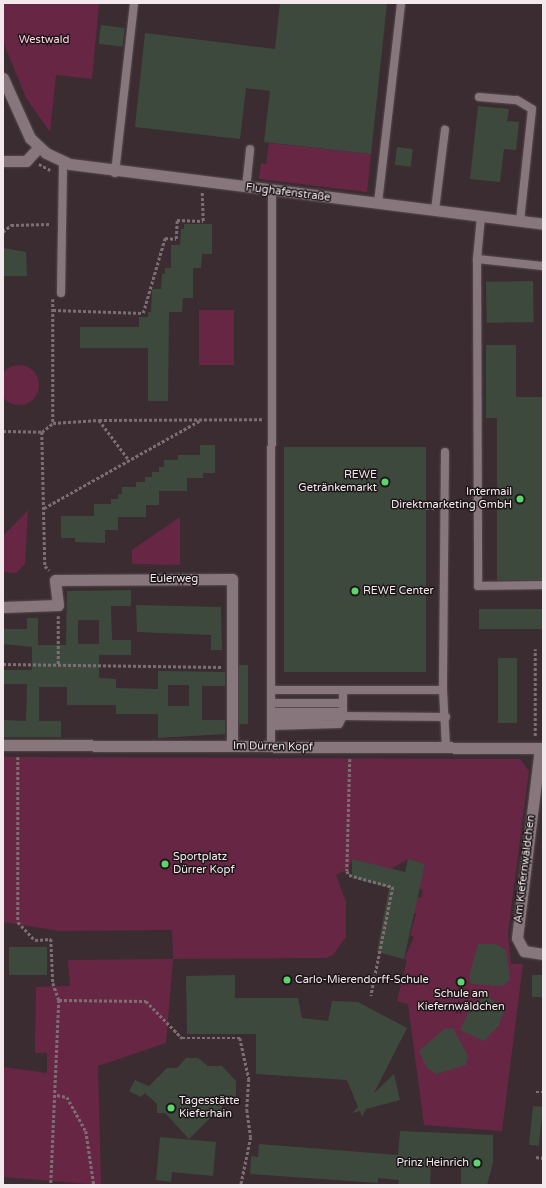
<!DOCTYPE html>
<html>
<head>
<meta charset="utf-8">
<style>
	body { margin:0 }
	#map { position:relative; width:546px; height:1188px; overflow:hidden; background:#3a2c31; font-family:"Varela Round",sans-serif }
	div>[style] { position:absolute }
	[style*='--x'] { left:calc(var(--x)*1px); top:calc(var(--y)*1px); width:calc(var(--w)*1px); rotate:calc(var(--a)*1deg) }
	.green>* { inset:0; background:#682645; transform-origin:0 0 }
	.round { border-radius:50% }
	.building>* { inset:0; background:#3e493e; transform-origin:0 0 }
	.path>* { height:2.5px; margin-top:-1.25px; transform-origin:0; background:repeating-linear-gradient(90deg,#7c6f74 0 3px,transparent 0 5px) }
	.roads { filter:drop-shadow(0 0 1px #574b50) drop-shadow(0 0 1px #574b50) }
	.service>* { height:8px; margin:-4px; padding:0 4px; transform-origin:4px; border-radius:4px; background:#87777d }
	.minor>* { height:11px; margin:-5.5px; padding:0 5.5px; transform-origin:5.5px; border-radius:5.5px; background:#87777d }
	.dots>* { width:11px; height:11px; translate:-50% -50%; box-sizing:border-box; border:2px solid #1d1618; border-radius:50% }
	span { translate:-50% -50%; white-space:nowrap; text-align:center; line-height:1.15; -webkit-text-stroke:3px #1d1618; paint-order:stroke }
	.park-label { font-size:11px; color:#fed3e3 }
	.street-label { font-size:11px; color:#f3e9ed }
	.poi-label { font-size:11px; color:#f3e9ed }
	.right { translate:-100% -50%; text-align:right }
	.left { translate:0 -50%; text-align:left }
	.frame { position:absolute; inset:0; border:4px solid #f3e9ed; pointer-events:none }
</style>
</head>
<body>
<div id="map">
	<div class="green">
		<div style="clip-path:polygon(3px 3px,99px 3px,92px 79px,56px 75px,50px 132px,26px 98px,3px 41px)"></div>
		<div style="clip-path:polygon(269px 143px,371px 154px,367px 192px,259px 179px,261px 163px,266px 164px)"></div>
		<div style="left:199px;top:310px;width:35px;height:55px"></div>
		<div class="round" style="left:-1px;top:365px;width:40px;height:40px"></div>
		<div style="clip-path:polygon(28px 510px,25px 564px,16px 573px,3px 572px,3px 536px)"></div>
		<div style="clip-path:polygon(180px 517px,180px 565px,132px 564px,132px 550px)"></div>
		<div style="clip-path:polygon(3px 757px,520px 759px,529px 771px,508px 933px,511px 964px,523px 964px,502px 1131px,424px 1125px,408px 1004px,397px 1001px,407px 960px,404px 959px,414px 937px,410px 935px,416px 914px,412px 913px,417px 897px,421px 898px,423px 890px,419px 889px,425px 864px,408px 859px,391px 869px,352px 859px,348px 869px,336px 875px,346px 902px,346px 937px,333px 955px,326px 958px,173px 959px,166px 1043px,98px 1066px,101px 1185px,3px 1177px,3px 1067px,47px 1073px,47px 1053px,35px 1053px,36px 987px,70px 986px,68px 960px,173px 959px,172px 930px,60px 931px,3px 922px)"></div>
	</div>
	<div class="building">
		<div style="clip-path:polygon(280px 3px,387px 3px,371px 154px,264px 142px,270px 91px,246px 88px,240px 139px,135px 127px,145px 33px,275px 49px)"></div>
		<div style="left:101px;top:25px;width:24px;height:19px;rotate:7deg"></div>
		<div style="clip-path:polygon(478px 106px,509px 109px,507px 121px,519px 122px,516px 150px,504px 149px,500px 182px,470px 179px)"></div>
		<div style="left:397px;top:147px;width:16px;height:18px;rotate:7deg"></div>
		<div style="clip-path:polygon(184px 224px,212px 224px,212px 254px,202px 254px,201px 268px,193px 268px,193px 298px,183px 298px,182px 312px,169px 312px,168px 401px,148px 401px,148px 348px,80px 348px,80px 327px,139px 327px,139px 317px,148px 317px,148px 312px,151px 312px,152px 289px,161px 289px,162px 274px,165px 274px,165px 268px,171px 268px,171px 245px,180px 245px,181px 229px,184px 229px)"></div>
		<div style="clip-path:polygon(3px 248px,26px 252px,27px 276px,3px 276px)"></div>
		<div style="left:533px;top:281px;width:41px;height:47px;rotate:89deg"></div>
		<div style="clip-path:polygon(486px 345px,516px 345px,516px 397px,543px 397px,543px 580px,497px 580px,497px 418px,486px 418px)"></div>
		<div style="clip-path:polygon(200px 445px,215px 445px,215px 473px,203px 473px,203px 478px,187px 478px,187px 491px,159px 491px,159px 505px,146px 505px,146px 517px,118px 517px,118px 530px,105px 530px,105px 543px,75px 542px,75px 538px,61px 538px,61px 516px,94px 516px,94px 504px,111px 504px,111px 499px,118px 499px,118px 494px,122px 494px,122px 487px,136px 487px,136px 482px,145px 482px,145px 477px,152px 477px,152px 472px,159px 472px,159px 467px,164px 467px,164px 460px,178px 460px,178px 455px,200px 455px)"></div>
		<div style="left:284px;top:447px;width:142px;height:225px"></div>
		<div style="clip-path:polygon(evenodd,131px 590px,131px 606px,111px 606px,112px 640px,131px 640px,131px 655px,99px 655px,99px 678px,116px 679px,116px 688px,158px 689px,158px 671px,225px 672px,225px 686px,202px 686px,202px 720px,225px 720px,225px 734px,158px 738px,158px 714px,116px 714px,116px 705px,67px 705px,67px 687px,39px 687px,39px 721px,61px 721px,61px 737px,3px 737px,3px 720px,26px 721px,27px 684px,3px 684px,3px 670px,32px 670px,32px 647px,3px 644px,3px 629px,27px 629px,27px 618px,38px 618px,38px 645px,66px 645px,67px 591px,131px 590px,78px 620px,99px 620px,99px 644px,78px 644px,78px 620px,131px 590px,168px 685px,189px 685px,189px 706px,168px 706px,168px 685px)"></div>
		<div style="clip-path:polygon(136px 605px,221px 607px,222px 650px,211px 650px,211px 635px,137px 632px)"></div>
		<div style="left:479px;top:609px;width:64px;height:20px"></div>
		<div style="left:498px;top:658px;width:19px;height:65px"></div>
		<div style="left:239px;top:665px;width:9px;height:59px"></div>
		<div style="clip-path:polygon(352px 859px,405px 872px,408px 859px,425px 864px,404px 959px,377px 952px,389px 888px,352px 878px)"></div>
		<div style="clip-path:polygon(478px 944px,496px 944px,506px 950px,510px 979px,503px 986px,471px 984px,469px 977px)"></div>
		<div style="left:9px;top:947px;width:38px;height:28px"></div>
		<div style="clip-path:polygon(235px 975px,235px 998px,298px 998px,302px 1018px,328px 1021px,332px 1001px,358px 1002px,407px 1028px,374px 1093px,394px 1074px,400px 1100px,366px 1109px,362px 1117px,360px 1111px,352px 1113px,358px 1107px,347px 1080px,256px 1074px,256px 1034px,187px 1034px,186px 976px)"></div>
		<div style="left:532px;top:975px;width:11px;height:22px"></div>
		<div style="clip-path:polygon(486px 996px,505px 1008px,499px 1025px,484px 1041px,460px 1030px,473px 1004px)"></div>
		<div style="clip-path:polygon(453px 1028px,468px 1056px,466px 1065px,436px 1074px,427px 1068px,419px 1051px,444px 1029px)"></div>
		<div style="clip-path:polygon(186px 1058px,198px 1058px,208px 1066px,222px 1066px,236px 1081px,236px 1100px,222px 1099px,222px 1114px,212px 1116px,189px 1139px,165px 1113px,157px 1113px,157px 1104px,145px 1093px,141px 1097px,129px 1091px,135px 1080px,149px 1086px,167px 1068px,177px 1068px)"></div>
		<div style="left:533px;top:1106px;width:10px;height:39px;rotate:6deg"></div>
		<div style="clip-path:polygon(400px 1131px,493px 1135px,493px 1163px,487px 1185px,461px 1185px,461px 1164px,431px 1163px,430px 1185px,398px 1185px,399px 1180px,378px 1178px,378px 1183px,250px 1174px,251px 1156px,258px 1157px,259px 1144px,398px 1155px)"></div>
		<div style="clip-path:polygon(160px 1137px,216px 1142px,213px 1176px,172px 1172px,171px 1182px,156px 1180px)"></div>
	</div>
	<div class="path">
		<div style="--x:39;--y:164;--w:15;--a:28"></div>
		<div style="--x:3;--y:232;--w:11;--a:-41"></div>
		<div style="--x:11;--y:225;--w:40;--a:-1.4"></div>
		<div style="--x:53;--y:299;--w:124;--a:90"></div>
		<div style="--x:53;--y:310;--w:90;--a:1.9"></div>
		<div style="--x:143;--y:313;--w:78;--a:-73.7"></div>
		<div style="--x:165;--y:238;--w:11;--a:5"></div>
		<div style="--x:176;--y:239;--w:19;--a:-87"></div>
		<div style="--x:177;--y:220;--w:26;--a:2"></div>
		<div style="--x:203;--y:221;--w:29;--a:-92"></div>
		<div style="--x:99;--y:420;--w:50;--a:53.1"></div>
		<div style="--x:3;--y:431;--w:39;--a:1"></div>
		<div style="--x:42;--y:432;--w:14;--a:-39"></div>
		<div style="--x:53;--y:423;--w:46;--a:-3.7"></div>
		<div style="--x:99;--y:420;--w:164;--a:-0.3"></div>
		<div style="--x:42;--y:432;--w:134;--a:88.7"></div>
		<div style="--x:45;--y:566;--w:6;--a:45"></div>
		<div style="--x:44;--y:508;--w:180;--a:-29.3"></div>
		<div style="--x:426;--y:509;--w:10;--a:0"></div>
		<div style="--x:3;--y:664;--w:219;--a:0.8"></div>
		<div style="--x:58;--y:664;--w:48;--a:-90"></div>
		<div style="--x:535;--y:736;--w:87;--a:-90"></div>
		<div style="--x:18;--y:757;--w:165;--a:90"></div>
		<div style="--x:18;--y:922;--w:25;--a:47"></div>
		<div style="--x:35;--y:940;--w:16;--a:-4"></div>
		<div style="--x:51;--y:939;--w:44;--a:87.4"></div>
		<div style="--x:53;--y:983;--w:18;--a:71"></div>
		<div style="--x:59;--y:1000;--w:185;--a:92.5"></div>
		<div style="--x:350;--y:759;--w:112;--a:91.5"></div>
		<div style="--x:347;--y:871;--w:4;--a:63"></div>
		<div style="--x:349;--y:875;--w:46;--a:15.3"></div>
		<div style="--x:393;--y:887;--w:111;--a:101.4"></div>
		<div style="--x:59;--y:1000;--w:87;--a:0.7"></div>
		<div style="--x:146;--y:1001;--w:52;--a:45.8"></div>
		<div style="--x:182;--y:1038;--w:58;--a:0"></div>
		<div style="--x:240;--y:1038;--w:42;--a:77.6"></div>
		<div style="--x:249;--y:1079;--w:31;--a:94"></div>
		<div style="--x:247;--y:1110;--w:27;--a:82"></div>
		<div style="--x:251;--y:1137;--w:49;--a:101.8"></div>
		<div style="--x:542;--y:1046;--w:1;--a:0"></div>
		<div style="--x:536;--y:1092;--w:7;--a:0"></div>
		<div style="--x:57;--y:1095;--w:10;--a:11"></div>
		<div style="--x:67;--y:1097;--w:39;--a:61"></div>
		<div style="--x:86;--y:1131;--w:55;--a:81.6"></div>
		<div style="--x:536;--y:1157;--w:7;--a:8"></div>
	</div>
	<div class="roads">
		<div class="service">
			<div style="--x:479;--y:97;--w:38;--a:5"></div>
			<div style="--x:517;--y:100;--w:17;--a:31"></div>
			<div style="--x:532;--y:109;--w:113;--a:96.1"></div>
			<div style="--x:115;--y:173;--w:171;--a:-83.6"></div>
			<div style="--x:246;--y:188;--w:39;--a:-84"></div>
			<div style="--x:378;--y:203;--w:201;--a:-83.4"></div>
			<div style="--x:435;--y:210;--w:81;--a:-82.9"></div>
			<div style="--x:481;--y:216;--w:43;--a:95.3"></div>
			<div style="--x:477;--y:259;--w:327;--a:89.8"></div>
			<div style="--x:478;--y:586;--w:65;--a:-0.9"></div>
			<div style="--x:477;--y:259;--w:66;--a:6.1"></div>
			<div style="--x:61;--y:293;--w:131;--a:-89.1"></div>
			<div style="--x:445;--y:452;--w:238;--a:90.5"></div>
			<div style="--x:443;--y:690;--w:58;--a:87"></div>
			<div style="--x:271;--y:690;--w:172;--a:0"></div>
			<div style="--x:343;--y:690;--w:26;--a:90"></div>
			<div style="--x:343;--y:716;--w:103;--a:0.6"></div>
			<div style="--x:271;--y:703;--w:72;--a:0"></div>
			<div style="--x:271;--y:712;--w:67;--a:0"></div>
			<div style="--x:338;--y:712;--w:6;--a:39"></div>
			<div style="--x:271;--y:719;--w:72;--a:-2.4"></div>
			<div style="--x:271;--y:726;--w:68;--a:-1.7"></div>
			<div style="--x:339;--y:724;--w:9;--a:-63"></div>
			<div style="--x:271;--y:746;--w:556;--a:-89.9"></div>
		</div>
		<div class="minor">
			<div style="--x:3;--y:78;--w:66;--a:65.8"></div>
			<div style="--x:30;--y:138;--w:22;--a:43"></div>
			<div style="--x:46;--y:153;--w:26;--a:25"></div>
			<div style="--x:70;--y:164;--w:477;--a:7.2"></div>
			<div style="--x:3;--y:161;--w:23;--a:0"></div>
			<div style="--x:26;--y:161;--w:19;--a:-47"></div>
			<div style="--x:3;--y:607;--w:55;--a:-2.1"></div>
			<div style="--x:58;--y:605;--w:25;--a:-97"></div>
			<div style="--x:55;--y:580;--w:177;--a:-0.3"></div>
			<div style="--x:232;--y:579;--w:167;--a:90"></div>
			<div style="--x:3;--y:745;--w:540;--a:0.32"></div>
			<div style="--x:540;--y:748;--w:191;--a:96.9"></div>
			<div style="--x:517;--y:938;--w:15;--a:62"></div>
			<div style="--x:524;--y:951;--w:19;--a:9"></div>
		</div>
	</div>
	<div class="dots">
		<div style="left:385px;top:482px;background:#5dd56d"></div>
		<div style="left:520px;top:499px;background:#5dd56d"></div>
		<div style="left:355px;top:591px;background:#5dd56d"></div>
		<div style="left:165px;top:864px;background:#5dd56d"></div>
		<div style="left:287px;top:980px;background:#5dd56d"></div>
		<div style="left:461px;top:982px;background:#5dd56d"></div>
		<div style="left:171px;top:1108px;background:#5dd56d"></div>
		<div style="left:477px;top:1163px;background:#5dd56d"></div>
	</div>
	<div class="park-label">
		<span style="left:44px;top:40px">Westwald</span>
	</div>
	<div class="street-label">
		<span style="left:288px;top:193px;rotate:7deg">Flughafenstraße</span>
		<span style="left:174px;top:579px">Eulerweg</span>
		<span style="left:273px;top:747px;rotate:1deg">Im Dürren Kopf</span>
		<span style="left:525px;top:869px;rotate:-83deg">Am Kiefernwäldchen</span>
	</div>
	<div class="poi-label">
		<span class="right" style="left:377px;top:482px">REWE<br>Getränkemarkt</span>
		<span class="right" style="left:512px;top:499px">Intermail<br>Direktmarketing GmbH</span>
		<span class="left" style="left:363px;top:591px">REWE Center</span>
		<span class="left" style="left:173px;top:864px">Sportplatz<br>Dürrer Kopf</span>
		<span class="left" style="left:295px;top:980px">Carlo-Mierendorff-Schule</span>
		<span style="left:461px;top:1001px">Schule am<br>Kiefernwäldchen</span>
		<span class="left" style="left:179px;top:1108px">Tagesstätte<br>Kieferhain</span>
		<span class="right" style="left:469px;top:1163px">Prinz Heinrich</span>
	</div>
	<div class="frame"></div>
</div>
</body>
</html>
